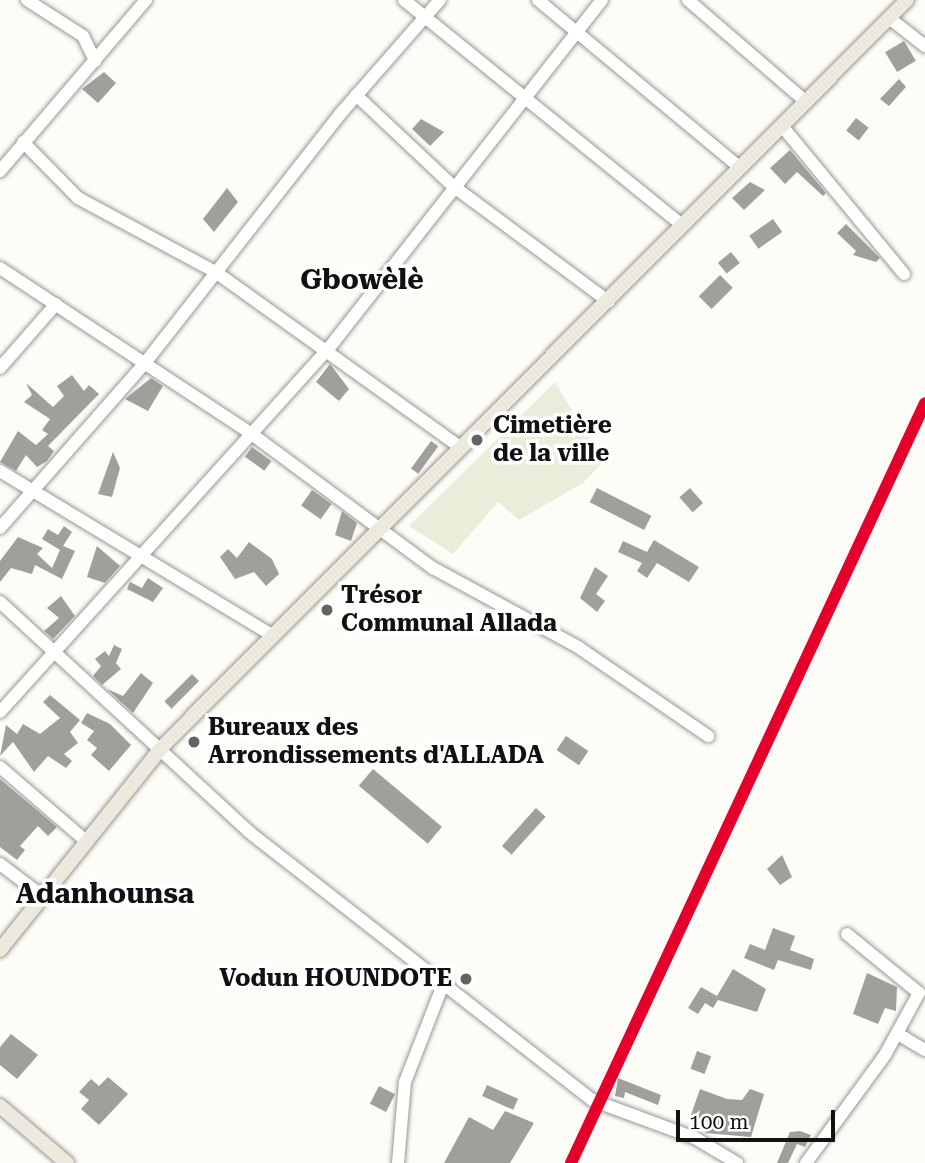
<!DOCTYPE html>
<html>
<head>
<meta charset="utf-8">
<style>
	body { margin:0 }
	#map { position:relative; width:925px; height:1163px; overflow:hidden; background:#fdfcf7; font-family:"Roboto Serif",serif }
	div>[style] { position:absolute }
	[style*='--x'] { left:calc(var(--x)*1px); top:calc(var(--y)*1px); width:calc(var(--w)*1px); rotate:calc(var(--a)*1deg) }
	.cemetery>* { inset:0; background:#e9eedb }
	.building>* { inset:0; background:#a19f9c; transform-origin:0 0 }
	.roads { filter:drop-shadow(0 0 2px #979795) drop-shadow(0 0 2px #979795) }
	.minor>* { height:12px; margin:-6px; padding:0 6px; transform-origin:6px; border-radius:6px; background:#fffffe }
	.major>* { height:14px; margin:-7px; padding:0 7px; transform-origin:7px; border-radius:7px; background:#ede9dc }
	.rail-1>* { height:12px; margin:-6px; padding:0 6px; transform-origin:6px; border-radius:6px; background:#e4002b }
	.dots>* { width:19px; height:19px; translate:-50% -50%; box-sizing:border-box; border:4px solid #fff; border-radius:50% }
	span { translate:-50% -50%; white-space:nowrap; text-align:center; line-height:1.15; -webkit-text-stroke:7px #fff; paint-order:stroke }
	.poi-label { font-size:24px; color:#111; font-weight:700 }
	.left { translate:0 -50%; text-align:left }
	.right { translate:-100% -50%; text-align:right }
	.quarter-label { font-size:28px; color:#111; font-weight:700 }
	.scale { position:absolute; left:676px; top:1110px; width:159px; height:32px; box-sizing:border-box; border:4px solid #111; border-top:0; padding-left:9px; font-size:21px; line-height:24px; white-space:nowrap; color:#111; -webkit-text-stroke:5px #fff; paint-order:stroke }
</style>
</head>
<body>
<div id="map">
	<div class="cemetery">
		<div style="clip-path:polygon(555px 382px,603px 462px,583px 483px,519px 520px,498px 502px,453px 554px,409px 526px)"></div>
	</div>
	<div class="building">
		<div style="left:904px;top:41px;width:23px;height:22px;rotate:59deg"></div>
		<div style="clip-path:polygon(104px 72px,116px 83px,98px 103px,82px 89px)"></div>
		<div style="clip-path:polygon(899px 79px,906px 87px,889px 106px,880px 99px)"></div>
		<div style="left:856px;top:118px;width:16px;height:16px;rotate:38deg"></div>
		<div style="clip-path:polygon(421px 119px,444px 132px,430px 146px,412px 129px)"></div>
		<div style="clip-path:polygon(790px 150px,826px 193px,823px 196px,797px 172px,785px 184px,770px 168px)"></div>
		<div style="clip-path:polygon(750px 182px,765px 190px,744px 210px,732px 198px)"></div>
		<div style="clip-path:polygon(227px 188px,238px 202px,214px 232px,203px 219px)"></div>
		<div style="left:773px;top:219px;width:16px;height:29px;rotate:55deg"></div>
		<div style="clip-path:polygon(846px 224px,880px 258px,876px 262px,853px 255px,856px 251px,837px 233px)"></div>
		<div style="left:731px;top:252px;width:14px;height:17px;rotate:51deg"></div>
		<div style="left:720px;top:275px;width:18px;height:30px;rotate:45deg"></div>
		<div style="clip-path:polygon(330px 364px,349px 389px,339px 401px,316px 382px)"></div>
		<div style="clip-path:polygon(72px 375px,84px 391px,89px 385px,99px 394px,48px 446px,54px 451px,47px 461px,37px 467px,26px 455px,16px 471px,0 462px,18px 431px,36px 445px,48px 434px,42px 430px,50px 419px,24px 402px,32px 395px,26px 383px,53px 407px,64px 396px,57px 386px)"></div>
		<div style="clip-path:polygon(151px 378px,163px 386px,148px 411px,125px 399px)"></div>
		<div style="left:431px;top:441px;width:9px;height:34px;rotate:36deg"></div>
		<div style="left:252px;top:447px;width:24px;height:12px;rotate:36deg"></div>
		<div style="clip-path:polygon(113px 452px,120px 468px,112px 497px,98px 494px)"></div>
		<div style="left:597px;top:488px;width:61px;height:16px;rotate:27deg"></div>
		<div style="left:690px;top:488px;width:20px;height:14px;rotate:49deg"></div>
		<div style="left:312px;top:490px;width:24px;height:19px;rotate:35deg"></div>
		<div style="clip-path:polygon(342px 511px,357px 523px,351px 541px,335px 535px)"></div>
		<div style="clip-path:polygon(64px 526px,72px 532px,63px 546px,75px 551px,62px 579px,35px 565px,32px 574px,11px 568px,0 582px,0 561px,18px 537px,43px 548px,37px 554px,52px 568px,60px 550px,42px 539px,48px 529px,58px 535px)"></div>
		<div style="clip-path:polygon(654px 540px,699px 567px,689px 582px,657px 563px,647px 578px,637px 571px,642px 563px,618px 552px,623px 541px,647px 552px)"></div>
		<div style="clip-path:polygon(249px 542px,272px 559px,279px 574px,266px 586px,254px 572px,235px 579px,220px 557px,228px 549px,237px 558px)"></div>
		<div style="clip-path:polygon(97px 546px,120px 566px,105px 583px,87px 577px)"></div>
		<div style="clip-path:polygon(595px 567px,608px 576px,596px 594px,605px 601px,597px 612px,580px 598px)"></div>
		<div style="clip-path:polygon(148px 578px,163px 588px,153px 602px,127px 589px,130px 582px,142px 588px)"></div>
		<div style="clip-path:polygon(61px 596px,75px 616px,53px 639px,44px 631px,59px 618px,47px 608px)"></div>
		<div style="clip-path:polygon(114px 645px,122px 649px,116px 663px,121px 669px,102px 685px,93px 676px,101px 666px,95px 659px,105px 651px,109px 656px)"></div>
		<div style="clip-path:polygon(141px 673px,153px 683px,133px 713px,107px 689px,123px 696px)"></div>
		<div style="left:192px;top:674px;width:10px;height:39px;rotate:45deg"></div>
		<div style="clip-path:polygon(50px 695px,80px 720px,70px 732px,78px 743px,64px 754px,72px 761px,66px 768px,48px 756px,34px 772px,13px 742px,0 756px,6px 725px,17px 734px,23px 724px,40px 734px,60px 718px,43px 702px)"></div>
		<div style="clip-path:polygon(87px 713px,110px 724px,131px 745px,109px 771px,91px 755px,97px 748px,87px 740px,94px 731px,81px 723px)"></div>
		<div style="left:566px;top:736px;width:27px;height:17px;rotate:34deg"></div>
		<div style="left:373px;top:769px;width:90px;height:22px;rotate:40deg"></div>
		<div style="clip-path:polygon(0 779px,57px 827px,48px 836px,38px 826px,20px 846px,25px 850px,17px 860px,0 847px)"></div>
		<div style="left:536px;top:808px;width:13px;height:51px;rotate:42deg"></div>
		<div style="clip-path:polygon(782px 855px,792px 877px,780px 885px,767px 869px)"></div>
		<div style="clip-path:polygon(773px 928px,795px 936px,790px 950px,814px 959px,811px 970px,778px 960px,774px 970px,744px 958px,750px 944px,765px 950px)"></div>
		<div style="clip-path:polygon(733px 969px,766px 989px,757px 1012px,718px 1000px,713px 1008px,705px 1003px,698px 1014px,688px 1008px,701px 987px,717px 996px)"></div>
		<div style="clip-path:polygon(867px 973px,897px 987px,896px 1011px,885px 1008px,878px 1024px,853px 1014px)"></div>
		<div style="clip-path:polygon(11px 1034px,38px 1055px,17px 1079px,0 1065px,0 1047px)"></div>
		<div style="left:697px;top:1051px;width:15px;height:19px;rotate:20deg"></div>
		<div style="clip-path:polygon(108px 1077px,128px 1094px,99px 1125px,81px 1109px,89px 1100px,79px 1092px,91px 1079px,99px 1086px)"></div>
		<div style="clip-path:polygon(618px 1078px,661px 1095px,658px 1105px,625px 1092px,624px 1098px,615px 1096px)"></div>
		<div style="left:487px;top:1085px;width:34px;height:12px;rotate:24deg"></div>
		<div style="left:379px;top:1086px;width:18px;height:20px;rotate:27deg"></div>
		<div style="clip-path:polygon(700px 1089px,727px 1099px,742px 1100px,750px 1089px,764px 1094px,751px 1137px,705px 1133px,710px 1122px,691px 1115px)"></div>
		<div style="clip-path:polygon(505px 1111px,534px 1123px,510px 1163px,444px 1163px,469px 1117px,493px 1130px)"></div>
		<div style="clip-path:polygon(800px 1131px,811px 1135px,805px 1147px,797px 1144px,788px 1163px,777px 1163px,790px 1132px)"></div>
	</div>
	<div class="roads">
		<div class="minor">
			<div style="--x:27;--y:0;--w:67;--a:32.7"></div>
			<div style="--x:83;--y:36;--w:28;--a:64"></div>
			<div style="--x:404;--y:0;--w:359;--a:39"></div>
			<div style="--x:538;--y:0;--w:263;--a:39.7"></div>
			<div style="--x:688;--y:0;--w:155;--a:40.8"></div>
			<div style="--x:889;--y:18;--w:46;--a:37.9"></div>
			<div style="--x:356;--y:95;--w:133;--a:43.2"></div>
			<div style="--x:453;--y:186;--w:194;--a:36.6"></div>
			<div style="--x:782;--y:126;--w:192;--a:50.5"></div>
			<div style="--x:23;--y:142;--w:78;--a:45.5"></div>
			<div style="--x:78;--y:198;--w:158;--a:28.3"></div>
			<div style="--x:217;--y:273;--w:299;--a:35.6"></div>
			<div style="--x:0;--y:171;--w:225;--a:-49.5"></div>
			<div style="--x:0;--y:268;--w:303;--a:33.4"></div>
			<div style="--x:253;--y:435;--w:224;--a:36.5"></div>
			<div style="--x:433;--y:568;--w:165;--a:28.6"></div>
			<div style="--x:578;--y:647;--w:158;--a:34.4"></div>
			<div style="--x:0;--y:368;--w:85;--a:-48.8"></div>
			<div style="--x:0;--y:471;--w:319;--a:31.1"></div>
			<div style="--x:0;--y:528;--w:220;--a:-48.7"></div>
			<div style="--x:145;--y:363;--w:318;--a:-51.9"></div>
			<div style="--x:341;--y:113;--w:150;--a:-48.8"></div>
			<div style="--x:0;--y:602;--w:339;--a:42.7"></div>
			<div style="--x:249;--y:832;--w:435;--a:38"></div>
			<div style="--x:592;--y:1100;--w:110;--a:20.3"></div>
			<div style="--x:695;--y:1138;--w:49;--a:30.8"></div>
			<div style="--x:0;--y:712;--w:491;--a:-47.9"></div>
			<div style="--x:329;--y:348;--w:442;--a:-51.9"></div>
			<div style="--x:0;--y:767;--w:113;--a:40.7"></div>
			<div style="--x:0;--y:864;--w:53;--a:37.3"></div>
			<div style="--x:898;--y:1034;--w:31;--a:31"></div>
			<div style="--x:398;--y:1163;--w:81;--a:-85.1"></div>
			<div style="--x:405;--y:1082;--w:107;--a:-68.7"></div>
			<div style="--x:806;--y:1163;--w:134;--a:-53.8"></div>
			<div style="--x:885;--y:1055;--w:71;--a:-61.3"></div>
			<div style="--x:919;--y:993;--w:93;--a:-140.7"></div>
		</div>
		<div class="major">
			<div style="--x:0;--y:950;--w:258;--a:-51.4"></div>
			<div style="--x:161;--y:748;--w:1056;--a:-45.08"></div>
			<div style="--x:0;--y:1106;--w:88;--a:40.4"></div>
		</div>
	</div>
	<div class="rail-1">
		<div style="--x:571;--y:1163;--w:838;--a:-65.02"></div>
	</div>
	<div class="dots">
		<div style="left:477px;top:440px;background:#646362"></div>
		<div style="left:327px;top:610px;background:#646362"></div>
		<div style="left:194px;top:742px;background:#646362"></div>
		<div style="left:466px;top:979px;background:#646362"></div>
	</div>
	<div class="poi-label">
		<span class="left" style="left:493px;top:440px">Cimetière<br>de la ville</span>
		<span class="left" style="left:341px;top:610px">Trésor<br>Communal Allada</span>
		<span class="left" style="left:208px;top:742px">Bureaux des<br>Arrondissements d'ALLADA</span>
		<span class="right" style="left:452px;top:979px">Vodun HOUNDOTE</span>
	</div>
	<div class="quarter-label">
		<span style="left:362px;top:280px">Gbowèlè</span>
		<span style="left:105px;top:894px">Adanhounsa</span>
	</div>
	<div class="scale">100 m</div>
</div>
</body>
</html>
